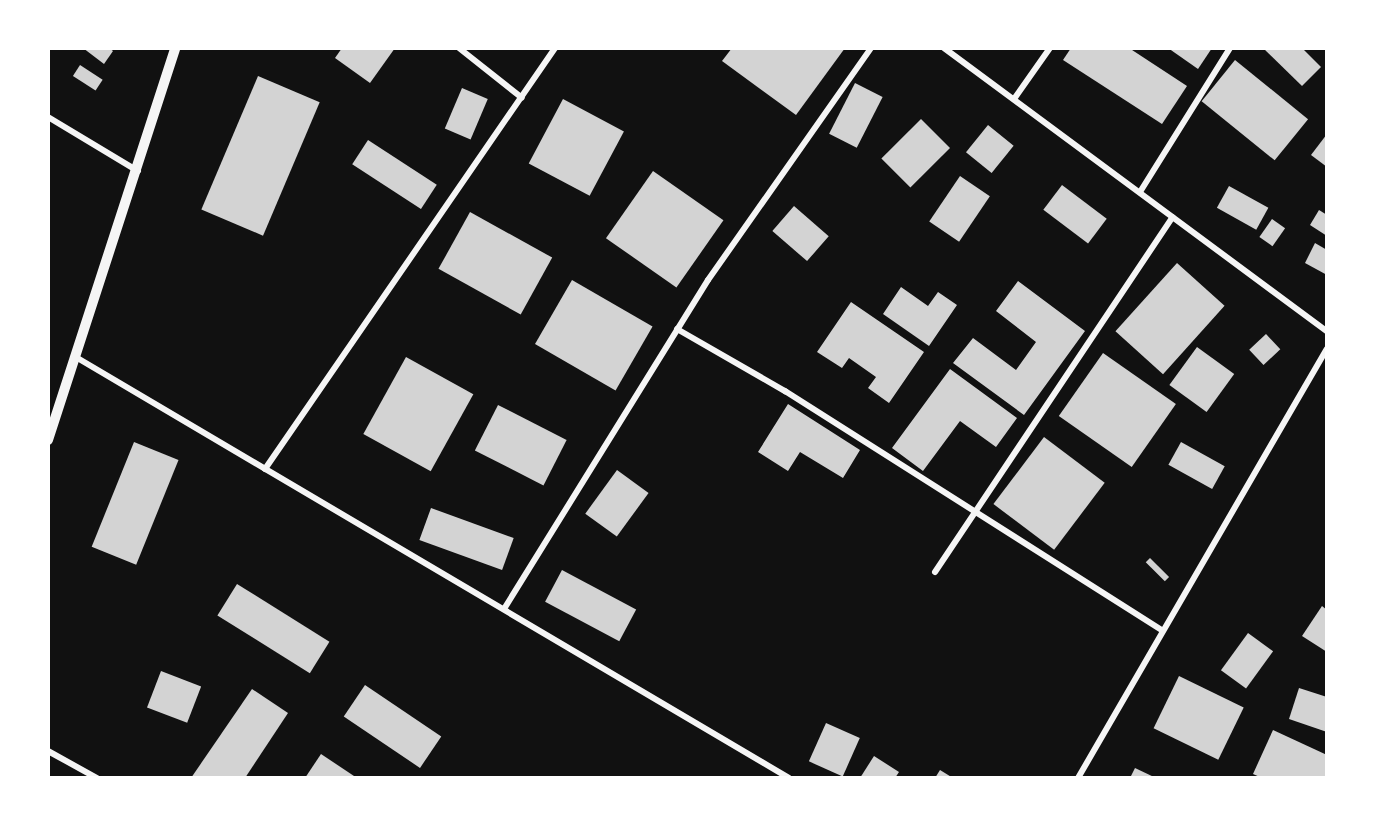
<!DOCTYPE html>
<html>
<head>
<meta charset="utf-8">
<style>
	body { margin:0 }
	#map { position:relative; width:1375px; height:826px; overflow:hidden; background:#111; font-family:"PT Sans Narrow",sans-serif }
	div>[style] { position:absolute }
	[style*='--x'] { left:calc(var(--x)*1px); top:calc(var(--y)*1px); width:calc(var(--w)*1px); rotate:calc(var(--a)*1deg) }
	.building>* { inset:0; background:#d3d3d3; transform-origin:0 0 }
	.minor>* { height:6px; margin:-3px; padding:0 3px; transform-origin:3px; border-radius:3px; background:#f5f5f5 }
	.tertiary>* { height:10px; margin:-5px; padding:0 5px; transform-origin:5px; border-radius:5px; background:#f5f5f5 }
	span { translate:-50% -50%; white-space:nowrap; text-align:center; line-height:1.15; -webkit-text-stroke:5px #fff; paint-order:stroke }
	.frame { position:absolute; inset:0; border:50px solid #fff; pointer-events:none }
</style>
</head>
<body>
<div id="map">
	<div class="building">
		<div style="clip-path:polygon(83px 48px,109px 48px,113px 51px,104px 64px)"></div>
		<div style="clip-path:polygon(342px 48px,395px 48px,370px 83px,335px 58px)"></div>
		<div style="clip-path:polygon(732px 48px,845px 48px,796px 115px,722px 61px)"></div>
		<div style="clip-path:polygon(1071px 48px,1129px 48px,1187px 86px,1162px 124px,1063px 60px)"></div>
		<div style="clip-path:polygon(1168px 48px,1212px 48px,1198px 69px)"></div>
		<div style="clip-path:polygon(1263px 48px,1302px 48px,1321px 67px,1302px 86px)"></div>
		<div style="left:1235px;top:60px;width:94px;height:53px;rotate:39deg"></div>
		<div style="left:80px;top:65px;width:27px;height:13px;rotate:33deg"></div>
		<div style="left:258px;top:76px;width:67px;height:145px;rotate:23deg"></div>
		<div style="left:855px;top:83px;width:31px;height:57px;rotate:27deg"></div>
		<div style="left:462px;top:88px;width:28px;height:44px;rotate:23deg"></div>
		<div style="left:563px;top:99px;width:69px;height:73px;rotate:28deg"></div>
		<div style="left:921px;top:119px;width:41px;height:56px;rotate:45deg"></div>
		<div style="left:988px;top:125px;width:33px;height:35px;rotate:39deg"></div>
		<div style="clip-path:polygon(1327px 134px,1327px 167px,1311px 155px)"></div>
		<div style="left:368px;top:140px;width:82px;height:29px;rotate:33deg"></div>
		<div style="left:653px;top:171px;width:86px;height:82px;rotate:35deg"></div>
		<div style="left:960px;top:176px;width:36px;height:55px;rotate:34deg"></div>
		<div style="left:1062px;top:185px;width:56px;height:31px;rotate:37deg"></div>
		<div style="left:1229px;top:186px;width:45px;height:25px;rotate:29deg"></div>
		<div style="left:794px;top:206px;width:46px;height:33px;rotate:41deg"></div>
		<div style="clip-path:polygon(1319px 210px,1327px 215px,1327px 236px,1310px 225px)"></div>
		<div style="left:470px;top:212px;width:94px;height:65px;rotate:29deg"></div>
		<div style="left:1272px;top:219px;width:16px;height:22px;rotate:35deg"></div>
		<div style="clip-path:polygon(1315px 243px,1327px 250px,1327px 275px,1305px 263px)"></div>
		<div style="left:1177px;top:263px;width:64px;height:92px;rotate:42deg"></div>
		<div style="left:572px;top:280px;width:93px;height:74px;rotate:30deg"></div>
		<div style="clip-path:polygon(1018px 281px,1085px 331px,1024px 415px,953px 363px,973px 338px,1016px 370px,1036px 342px,996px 311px)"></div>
		<div style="clip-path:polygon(901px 287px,928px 306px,938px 292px,957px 305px,929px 346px,883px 314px)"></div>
		<div style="clip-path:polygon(851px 302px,924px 352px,889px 403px,868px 388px,876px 377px,849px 358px,842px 368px,817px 352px)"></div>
		<div style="left:1266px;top:334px;width:21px;height:23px;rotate:47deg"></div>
		<div style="left:1197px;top:347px;width:46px;height:47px;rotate:36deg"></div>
		<div style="left:1103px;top:353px;width:89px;height:77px;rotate:35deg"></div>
		<div style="left:406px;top:357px;width:77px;height:88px;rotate:29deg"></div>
		<div style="clip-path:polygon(950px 369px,1017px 418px,996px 447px,960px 421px,923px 471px,892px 448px)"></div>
		<div style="clip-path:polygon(788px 404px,860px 450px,843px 478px,800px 452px,788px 471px,758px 452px)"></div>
		<div style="left:498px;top:405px;width:77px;height:51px;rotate:27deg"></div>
		<div style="left:1044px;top:437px;width:76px;height:84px;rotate:37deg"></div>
		<div style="left:134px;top:442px;width:48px;height:113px;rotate:22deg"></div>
		<div style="left:1181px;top:442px;width:50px;height:26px;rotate:29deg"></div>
		<div style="left:617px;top:470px;width:39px;height:54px;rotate:36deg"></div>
		<div style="left:431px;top:508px;width:88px;height:34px;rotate:20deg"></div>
		<div style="left:1150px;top:558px;width:27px;height:6px;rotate:45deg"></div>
		<div style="left:562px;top:570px;width:84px;height:36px;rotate:28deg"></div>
		<div style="left:237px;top:584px;width:109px;height:37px;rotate:32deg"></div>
		<div style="clip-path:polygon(1322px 606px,1327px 610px,1327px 652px,1302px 636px)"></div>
		<div style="left:1248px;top:633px;width:31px;height:46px;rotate:36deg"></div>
		<div style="left:161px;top:671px;width:43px;height:39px;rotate:21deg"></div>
		<div style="left:1179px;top:676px;width:72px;height:58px;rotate:26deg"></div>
		<div style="left:365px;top:685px;width:92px;height:38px;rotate:34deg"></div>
		<div style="clip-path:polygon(1299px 688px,1327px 697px,1327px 732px,1289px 719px)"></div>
		<div style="clip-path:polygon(252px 689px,288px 713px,245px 778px,191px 778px)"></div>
		<div style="left:826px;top:723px;width:37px;height:42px;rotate:24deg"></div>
		<div style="clip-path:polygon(1273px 730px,1327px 755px,1326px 778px,1262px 778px,1253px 774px)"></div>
		<div style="clip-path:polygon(321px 754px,357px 778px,305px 778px)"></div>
		<div style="clip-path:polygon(874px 756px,899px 772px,895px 778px,860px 778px)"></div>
		<div style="clip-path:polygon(1135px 768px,1156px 778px,1130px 778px)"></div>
		<div style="clip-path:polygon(940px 770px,953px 778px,935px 778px)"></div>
	</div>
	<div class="minor">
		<div style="--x:459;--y:48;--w:80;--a:38.4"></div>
		<div style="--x:944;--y:48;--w:476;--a:36.5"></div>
		<div style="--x:1014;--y:99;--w:62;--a:-54.8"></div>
		<div style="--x:48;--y:117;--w:105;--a:31"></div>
		<div style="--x:1140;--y:192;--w:170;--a:-58"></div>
		<div style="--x:677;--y:329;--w:125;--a:29.9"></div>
		<div style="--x:785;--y:391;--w:446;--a:32.4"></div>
		<div style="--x:74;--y:356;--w:830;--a:30.55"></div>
		<div style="--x:265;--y:469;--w:511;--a:-55.44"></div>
		<div style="--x:935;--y:572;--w:427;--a:-56.2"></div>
		<div style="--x:504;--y:609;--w:387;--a:-58.2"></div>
		<div style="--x:708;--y:280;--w:284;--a:-54.9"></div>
		<div style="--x:48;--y:751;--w:56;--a:28.9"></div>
		<div style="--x:1078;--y:778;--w:496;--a:-59.9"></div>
	</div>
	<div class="tertiary">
		<div style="--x:48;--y:440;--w:412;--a:-72"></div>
	</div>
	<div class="frame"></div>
</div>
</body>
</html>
